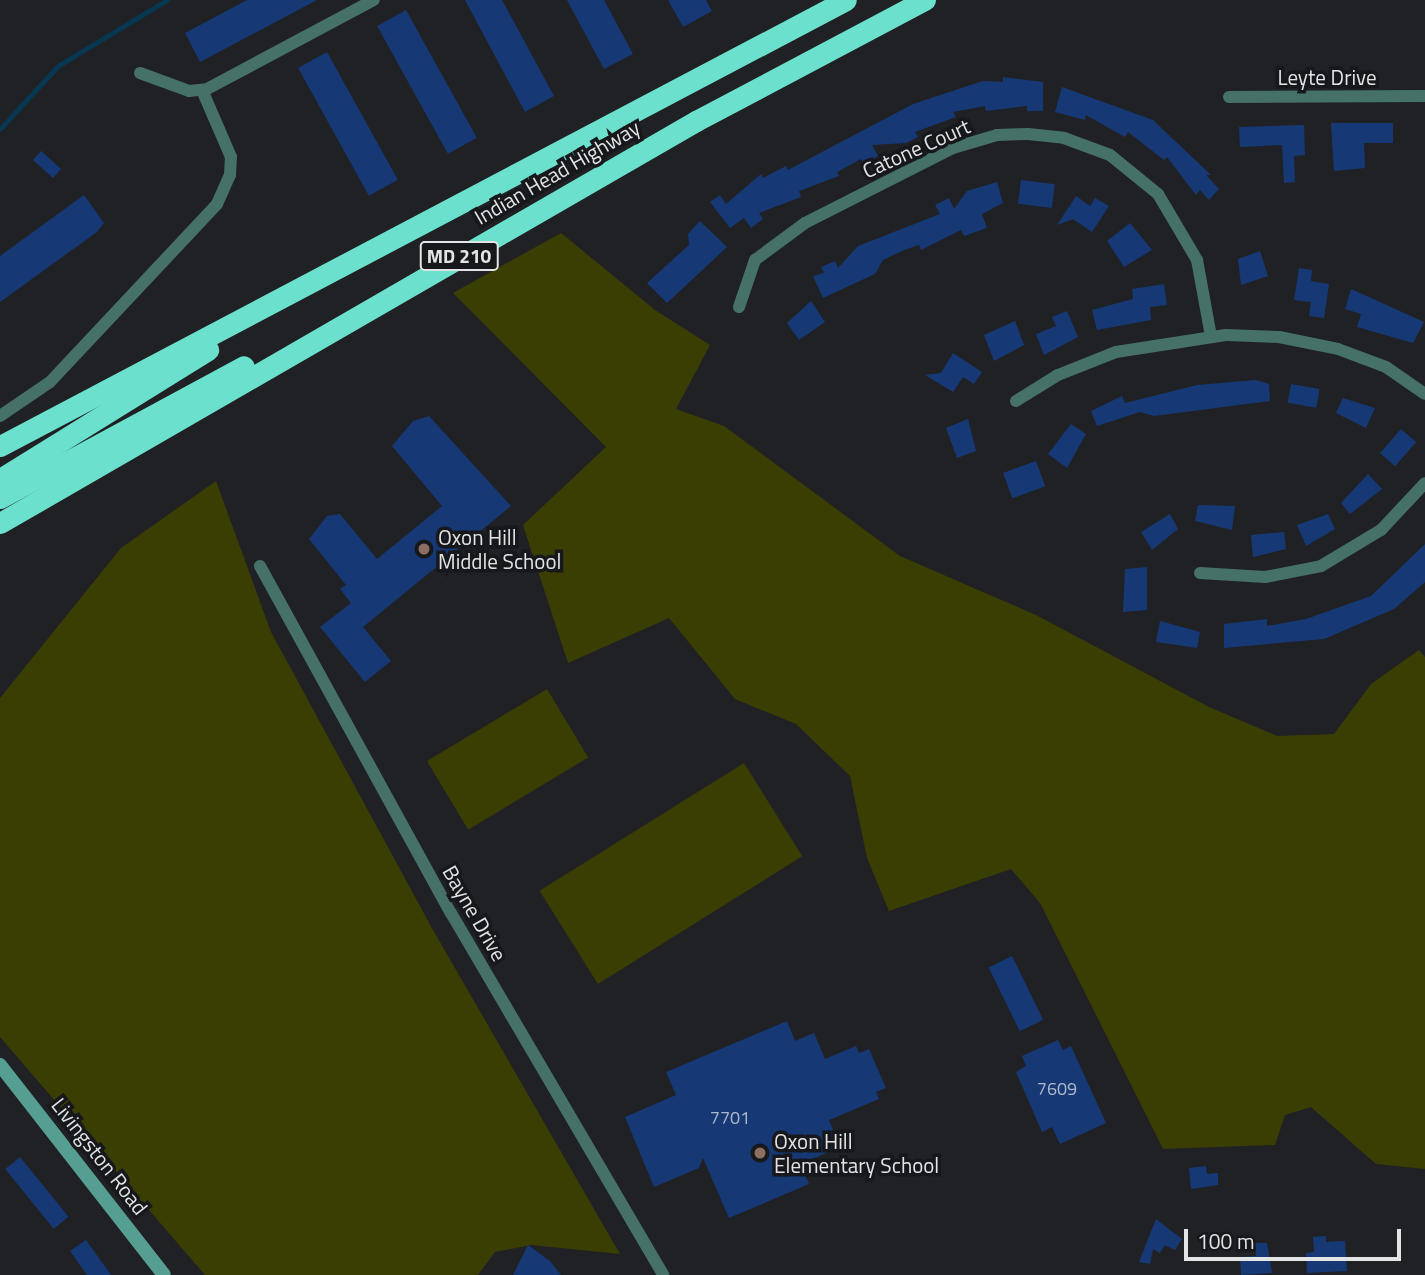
<!DOCTYPE html>
<html>
<head>
<meta charset="utf-8">
<style>
	body { margin:0 }
	#map { position:relative; width:1425px; height:1275px; overflow:hidden; background:#202124; font-family:"Titillium Web",sans-serif }
	div>[style] { position:absolute }
	[style*='--x'] { left:calc(var(--x)*1px); top:calc(var(--y)*1px); width:calc(var(--w)*1px); rotate:calc(var(--a)*1deg) }
	.green>* { inset:0; background:#3a3e03; transform-origin:0 0 }
	.stream>* { height:4.5px; margin:-2.25px; padding:0 2.25px; transform-origin:2.25px; border-radius:2.25px; background:#073751 }
	.building>* { inset:0; background:#163976; transform-origin:0 0 }
	.street>* { height:12px; margin:-6px; padding:0 6px; transform-origin:6px; border-radius:6px; background:#457168 }
	.secondary>* { height:14px; margin:-7px; padding:0 7px; transform-origin:7px; border-radius:7px; background:#559e91 }
	.highway>* { height:21px; margin:-10.5px; padding:0 10.5px; transform-origin:10.5px; border-radius:10.5px; background:#6be1cd }
	.dots>* { width:19px; height:19px; translate:-50% -50%; box-sizing:border-box; border:4px solid #16181b; border-radius:50% }
	span { translate:-50% -50%; white-space:nowrap; text-align:center; line-height:1.15; -webkit-text-stroke:7px #16181b; paint-order:stroke }
	.number-label { font-size:18px; color:#b0b9ca }
	.number-label span { -webkit-text-stroke-width:0 }
	.shield-label span { padding:2px 5px; background:#16181b; border:2px solid; border-radius:5px; -webkit-text-stroke-width:0 }
	.shield-label { font-size:19px; color:#e3e4e6; font-weight:700 }
	.street-label { font-size:21px; color:#e3e4e6 }
	.poi-label { font-size:21px; color:#e3e4e6 }
	.left { translate:0 -50%; text-align:left }
	.scale { position:absolute; left:1184px; top:1229px; width:217px; height:32px; box-sizing:border-box; border:4px solid #e3e4e6; border-top:0; padding-left:9px; font-size:21px; line-height:24px; white-space:nowrap; color:#e3e4e6; -webkit-text-stroke:5px #16181b; paint-order:stroke }
</style>
</head>
<body>
<div id="map">
	<div class="green">
		<div style="clip-path:polygon(561px 233px,655px 310px,710px 345px,676px 409px,724px 426px,900px 556px,1036px 615px,1209px 707px,1277px 736px,1334px 734px,1371px 684px,1419px 650px,1425px 657px,1425px 1169px,1376px 1164px,1311px 1107px,1285px 1115px,1275px 1145px,1163px 1149px,1040px 903px,1011px 869px,889px 911px,867px 858px,850px 776px,796px 724px,735px 699px,669px 618px,568px 663px,523px 525px,606px 447px,453px 293px)"></div>
		<div style="clip-path:polygon(216px 481px,271px 632px,433px 930px,620px 1254px,531px 1245px,495px 1252px,478px 1275px,205px 1275px,0 1037px,0 698px,121px 548px)"></div>
		<div style="left:547px;top:689px;width:80px;height:140px;rotate:59deg"></div>
		<div style="left:744px;top:763px;width:110px;height:241px;rotate:58deg"></div>
	</div>
	<div class="stream">
		<div style="--x:0;--y:129;--w:86;--a:-47.4"></div>
		<div style="--x:58;--y:66;--w:127;--a:-31.2"></div>
	</div>
	<div class="building">
		<div style="clip-path:polygon(247px 0,317px 0,200px 62px,185px 33px)"></div>
		<div style="clip-path:polygon(465px 0,502px 0,554px 96px,525px 112px)"></div>
		<div style="clip-path:polygon(567px 0,604px 0,633px 54px,604px 69px)"></div>
		<div style="clip-path:polygon(668px 0,706px 0,712px 11px,683px 27px)"></div>
		<div style="left:406px;top:10px;width:146px;height:33px;rotate:61deg"></div>
		<div style="left:327px;top:52px;width:146px;height:33px;rotate:61deg"></div>
		<div style="clip-path:polygon(1003px 77px,1043px 82px,1043px 111px,1027px 111px,1027px 106px,986px 111px,985px 106px,953px 112px,956px 117px,915px 132px,918px 137px,906px 143px,872px 145px,878px 156px,864px 164px,861px 159px,837px 172px,839px 176px,799px 191px,801px 197px,759px 213px,763px 219px,751px 228px,744px 218px,730px 228px,710px 202px,720px 195px,726px 204px,761px 174px,763px 178px,786px 166px,788px 170px,913px 104px,983px 81px,1003px 82px)"></div>
		<div style="clip-path:polygon(1062px 87px,1153px 120px,1211px 175px,1206px 175px,1219px 189px,1209px 200px,1200px 190px,1196px 195px,1167px 157px,1164px 160px,1128px 132px,1125px 137px,1086px 115px,1085px 120px,1055px 112px)"></div>
		<div style="clip-path:polygon(1331px 123px,1393px 123px,1393px 143px,1364px 143px,1365px 168px,1334px 171px)"></div>
		<div style="clip-path:polygon(1304px 125px,1305px 155px,1294px 156px,1295px 182px,1284px 183px,1282px 145px,1240px 147px,1239px 127px)"></div>
		<div style="left:41px;top:151px;width:27px;height:12px;rotate:42deg"></div>
		<div style="left:1021px;top:180px;width:34px;height:24px;rotate:7deg"></div>
		<div style="clip-path:polygon(997px 182px,1003px 203px,982px 214px,987px 228px,964px 236px,961px 230px,921px 250px,919px 245px,904px 250px,883px 260px,875px 274px,823px 298px,813px 276px,824px 273px,821px 267px,835px 261px,838px 268px,858px 246px,940px 214px,935px 205px,949px 198px,954px 209px,967px 191px)"></div>
		<div style="clip-path:polygon(84px 195px,104px 223px,97px 232px,0 302px,0 256px)"></div>
		<div style="clip-path:polygon(1076px 196px,1090px 206px,1095px 198px,1109px 206px,1092px 232px,1073px 219px,1057px 225px)"></div>
		<div style="clip-path:polygon(700px 221px,727px 247px,667px 303px,647px 283px,689px 245px,688px 234px)"></div>
		<div style="clip-path:polygon(1130px 223px,1152px 250px,1124px 267px,1107px 241px)"></div>
		<div style="clip-path:polygon(1260px 251px,1268px 276px,1241px 285px,1238px 259px)"></div>
		<div style="clip-path:polygon(1299px 268px,1312px 270px,1311px 281px,1329px 284px,1324px 318px,1309px 316px,1311px 302px,1294px 300px)"></div>
		<div style="clip-path:polygon(1164px 284px,1167px 305px,1150px 307px,1151px 320px,1097px 330px,1092px 310px,1133px 299px,1132px 289px)"></div>
		<div style="clip-path:polygon(1351px 289px,1424px 322px,1413px 343px,1357px 327px,1361px 314px,1345px 309px)"></div>
		<div style="clip-path:polygon(811px 301px,825px 322px,799px 340px,787px 323px)"></div>
		<div style="clip-path:polygon(1067px 311px,1078px 337px,1044px 355px,1036px 334px,1056px 326px,1052px 317px)"></div>
		<div style="clip-path:polygon(1015px 321px,1024px 345px,994px 361px,984px 335px)"></div>
		<div style="clip-path:polygon(953px 353px,982px 372px,974px 384px,963px 377px,953px 392px,925px 375px,941px 373px)"></div>
		<div style="clip-path:polygon(1256px 380px,1269px 384px,1270px 401px,1154px 416px,1140px 412px,1097px 426px,1091px 411px,1122px 396px,1125px 403px,1197px 385px)"></div>
		<div style="left:1291px;top:384px;width:29px;height:19px;rotate:10deg"></div>
		<div style="clip-path:polygon(1343px 398px,1375px 408px,1366px 428px,1336px 413px)"></div>
		<div style="clip-path:polygon(429px 416px,511px 506px,363px 627px,391px 661px,365px 682px,320px 627px,351px 603px,340px 589px,346px 585px,309px 539px,327px 516px,340px 514px,377px 559px,442px 506px,392px 446px,413px 421px)"></div>
		<div style="clip-path:polygon(968px 419px,976px 451px,957px 458px,946px 428px)"></div>
		<div style="clip-path:polygon(1071px 424px,1086px 434px,1067px 468px,1048px 454px)"></div>
		<div style="left:1401px;top:429px;width:20px;height:32px;rotate:41deg"></div>
		<div style="left:1036px;top:461px;width:27px;height:35px;rotate:70deg"></div>
		<div style="clip-path:polygon(1368px 474px,1382px 489px,1350px 514px,1341px 503px)"></div>
		<div style="clip-path:polygon(1198px 505px,1235px 506px,1232px 530px,1195px 521px)"></div>
		<div style="clip-path:polygon(1170px 514px,1178px 529px,1152px 550px,1141px 532px)"></div>
		<div style="clip-path:polygon(1328px 514px,1335px 529px,1306px 546px,1297px 525px)"></div>
		<div style="clip-path:polygon(1284px 532px,1286px 549px,1253px 557px,1251px 535px)"></div>
		<div style="clip-path:polygon(1425px 544px,1425px 582px,1394px 609px,1324px 639px,1224px 648px,1224px 624px,1267px 619px,1267px 626px,1306px 619px,1371px 596px)"></div>
		<div style="clip-path:polygon(1147px 567px,1147px 610px,1123px 612px,1125px 569px)"></div>
		<div style="clip-path:polygon(1160px 621px,1200px 632px,1197px 648px,1156px 642px)"></div>
		<div style="left:1012px;top:956px;width:71px;height:26px;rotate:64deg"></div>
		<div style="clip-path:polygon(787px 1021px,795px 1041px,814px 1033px,825px 1059px,856px 1046px,859px 1053px,869px 1049px,886px 1088px,876px 1092px,879px 1099px,829px 1120px,840px 1147px,800px 1164px,809px 1184px,729px 1218px,703px 1158px,699px 1168px,654px 1187px,625px 1117px,676px 1095px,666px 1072px)"></div>
		<div style="clip-path:polygon(1058px 1040px,1063px 1050px,1071px 1046px,1106px 1123px,1060px 1144px,1052px 1127px,1042px 1132px,1016px 1072px,1026px 1066px,1022px 1056px)"></div>
		<div style="left:20px;top:1157px;width:77px;height:19px;rotate:51deg"></div>
		<div style="clip-path:polygon(1206px 1166px,1207px 1174px,1218px 1173px,1218px 1185px,1191px 1189px,1189px 1168px)"></div>
		<div style="clip-path:polygon(1156px 1219px,1182px 1239px,1175px 1250px,1165px 1245px,1160px 1253px,1153px 1249px,1150px 1264px,1139px 1262px)"></div>
		<div style="clip-path:polygon(1326px 1236px,1326px 1242px,1345px 1241px,1347px 1271px,1307px 1273px,1306px 1253px,1314px 1252px,1313px 1237px)"></div>
		<div style="clip-path:polygon(86px 1240px,111px 1275px,87px 1275px,70px 1251px)"></div>
		<div style="clip-path:polygon(1255px 1243px,1267px 1243px,1272px 1273px,1241px 1275px,1240px 1257px,1256px 1256px)"></div>
		<div style="clip-path:polygon(528px 1245px,550px 1261px,561px 1275px,513px 1275px)"></div>
	</div>
	<div class="street">
		<div style="--x:140;--y:73;--w:52;--a:20.2"></div>
		<div style="--x:189;--y:91;--w:18;--a:-6"></div>
		<div style="--x:207;--y:89;--w:189;--a:-28.1"></div>
		<div style="--x:1229;--y:97;--w:196;--a:-0.3"></div>
		<div style="--x:739;--y:307;--w:50;--a:-71.2"></div>
		<div style="--x:755;--y:260;--w:62;--a:-36.5"></div>
		<div style="--x:805;--y:223;--w:166;--a:-26.9"></div>
		<div style="--x:953;--y:148;--w:46;--a:-16.5"></div>
		<div style="--x:997;--y:135;--w:31;--a:-2"></div>
		<div style="--x:1028;--y:134;--w:36;--a:6"></div>
		<div style="--x:1064;--y:138;--w:49;--a:20.3"></div>
		<div style="--x:1110;--y:155;--w:62;--a:39.1"></div>
		<div style="--x:1158;--y:194;--w:77;--a:59.4"></div>
		<div style="--x:1197;--y:260;--w:77;--a:79.6"></div>
		<div style="--x:1016;--y:401;--w:49;--a:-31.8"></div>
		<div style="--x:1058;--y:375;--w:62;--a:-21.6"></div>
		<div style="--x:1116;--y:352;--w:111;--a:-8.8"></div>
		<div style="--x:1226;--y:335;--w:53;--a:2.2"></div>
		<div style="--x:1279;--y:337;--w:60;--a:11.5"></div>
		<div style="--x:1338;--y:349;--w:51;--a:20.6"></div>
		<div style="--x:1386;--y:367;--w:47;--a:34.7"></div>
		<div style="--x:0;--y:416;--w:60;--a:-34.2"></div>
		<div style="--x:50;--y:382;--w:244;--a:-46.8"></div>
		<div style="--x:217;--y:204;--w:32;--a:-66"></div>
		<div style="--x:230;--y:175;--w:18;--a:-87"></div>
		<div style="--x:231;--y:157;--w:73;--a:-113.4"></div>
		<div style="--x:260;--y:566;--w:396;--a:61.2"></div>
		<div style="--x:451;--y:913;--w:420;--a:59.6"></div>
		<div style="--x:1200;--y:573;--w:65;--a:3.5"></div>
		<div style="--x:1265;--y:577;--w:57;--a:-11.1"></div>
		<div style="--x:1321;--y:566;--w:70;--a:-31"></div>
		<div style="--x:1381;--y:530;--w:64;--a:-46.9"></div>
	</div>
	<div class="secondary">
		<div style="--x:0;--y:1065;--w:266;--a:52"></div>
	</div>
	<div class="highway">
		<div style="--x:0;--y:446;--w:956;--a:-27.8"></div>
		<div style="--x:0;--y:479;--w:245;--a:-31.8"></div>
		<div style="--x:0;--y:498;--w:277;--a:-28.4"></div>
		<div style="--x:0;--y:523;--w:804;--a:-30.01"></div>
		<div style="--x:696;--y:121;--w:259;--a:-27.9"></div>
	</div>
	<div class="dots">
		<div style="left:424px;top:549px;background:#8d6e63"></div>
		<div style="left:760px;top:1153px;background:#8d6e63"></div>
	</div>
	<div class="number-label">
		<span style="left:1057px;top:1089px">7609</span>
		<span style="left:730px;top:1118px">7701</span>
	</div>
	<div class="shield-label">
		<span style="left:459px;top:256px">MD 210</span>
	</div>
	<div class="street-label">
		<span style="left:1327px;top:77px">Leyte Drive</span>
		<span style="left:916px;top:148px;rotate:-24deg">Catone Court</span>
		<span style="left:557px;top:172px;rotate:-30deg">Indian Head Highway</span>
		<span style="left:475px;top:913px;rotate:60deg">Bayne Drive</span>
		<span style="left:100px;top:1156px;rotate:52deg">Livingston Road</span>
	</div>
	<div class="poi-label">
		<span class="left" style="left:438px;top:549px">Oxon Hill<br>Middle School</span>
		<span class="left" style="left:774px;top:1153px">Oxon Hill<br>Elementary School</span>
	</div>
	<div class="scale">100 m</div>
</div>
</body>
</html>
